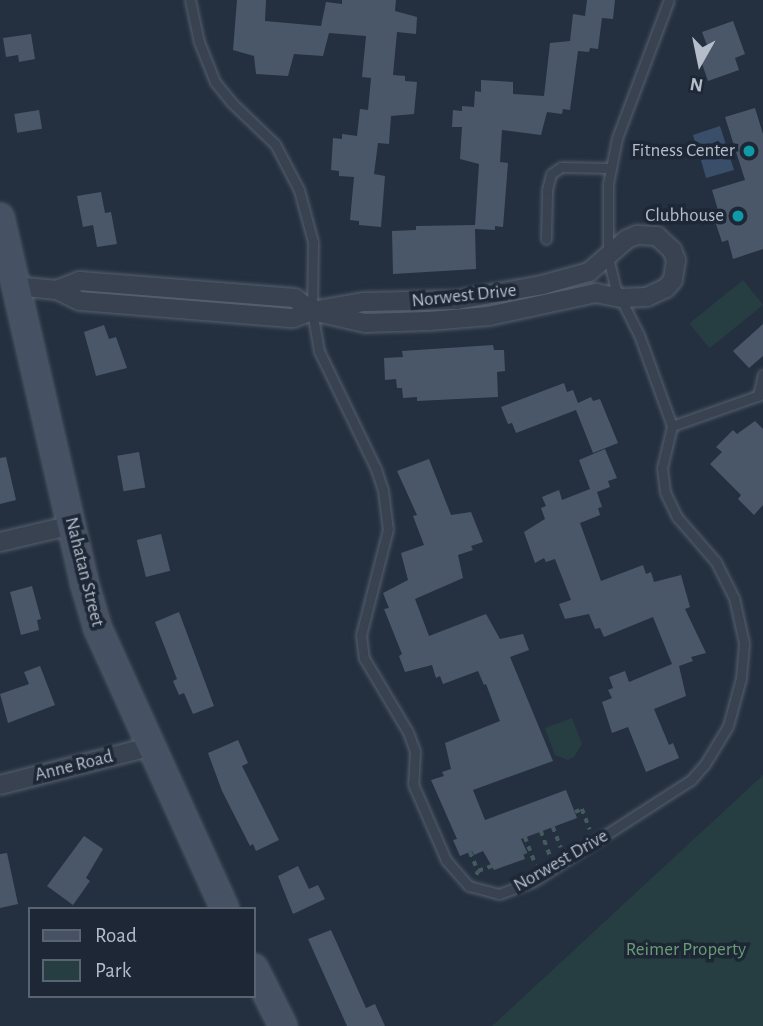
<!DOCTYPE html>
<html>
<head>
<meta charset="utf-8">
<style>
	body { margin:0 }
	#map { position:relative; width:763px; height:1026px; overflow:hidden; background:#243040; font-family:"Alegreya Sans",sans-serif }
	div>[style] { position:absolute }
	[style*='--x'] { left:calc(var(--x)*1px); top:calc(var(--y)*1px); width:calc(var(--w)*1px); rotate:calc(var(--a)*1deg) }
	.green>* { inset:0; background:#263e41; transform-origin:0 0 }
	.water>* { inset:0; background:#384e69 }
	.building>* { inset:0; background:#4a5769; transform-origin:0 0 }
	.path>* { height:3.5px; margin-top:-1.75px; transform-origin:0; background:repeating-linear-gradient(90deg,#445b5e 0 5px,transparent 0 10px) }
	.roads { filter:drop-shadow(0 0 2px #56606d) drop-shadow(0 0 2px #56606d) }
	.lane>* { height:9px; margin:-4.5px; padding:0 4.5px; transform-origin:4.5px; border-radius:4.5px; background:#384250 }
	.street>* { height:18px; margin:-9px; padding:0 9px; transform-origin:9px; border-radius:9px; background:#384250 }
	.secondary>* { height:26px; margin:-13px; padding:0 13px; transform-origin:13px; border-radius:13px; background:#465163 }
	.dots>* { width:19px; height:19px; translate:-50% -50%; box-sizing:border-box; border:4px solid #1d2735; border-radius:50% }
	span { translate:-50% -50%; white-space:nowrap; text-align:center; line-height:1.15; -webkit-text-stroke:7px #1d2735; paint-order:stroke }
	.poi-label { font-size:19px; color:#b4bdca }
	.right { translate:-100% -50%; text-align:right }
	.street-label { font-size:19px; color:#b4bdca }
	.park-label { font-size:19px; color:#6a9c75 }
	.legend { position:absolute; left:28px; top:907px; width:228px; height:91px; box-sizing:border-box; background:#1d2735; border:2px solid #596371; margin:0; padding:9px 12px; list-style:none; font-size:21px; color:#b4bdca }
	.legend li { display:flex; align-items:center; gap:14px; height:35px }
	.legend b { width:35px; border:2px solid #596371 }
	.north { position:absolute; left:665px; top:28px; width:70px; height:70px; -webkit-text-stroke:5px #1d2735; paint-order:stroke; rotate:189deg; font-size:19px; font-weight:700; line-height:28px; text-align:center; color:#b4bdca }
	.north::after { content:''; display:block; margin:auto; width:24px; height:32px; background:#b4bdca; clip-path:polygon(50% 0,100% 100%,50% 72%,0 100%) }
</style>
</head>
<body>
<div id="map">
	<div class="green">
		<div style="left:743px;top:280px;width:32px;height:69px;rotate:51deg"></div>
		<div style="clip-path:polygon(572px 718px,582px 744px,574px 757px,568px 760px,555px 755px,545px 728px)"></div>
		<div style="clip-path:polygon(763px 775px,763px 1026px,492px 1026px)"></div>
	</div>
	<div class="water">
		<div style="clip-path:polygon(720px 126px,734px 170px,706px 178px,701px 160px,713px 156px,710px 149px,698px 153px,693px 135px)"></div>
	</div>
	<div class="building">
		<div style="clip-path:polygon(237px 0,266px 0,265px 21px,321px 26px,326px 2px,342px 4px,342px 0,396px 0,395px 11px,417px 17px,416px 34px,397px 32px,393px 75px,405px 76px,405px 81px,417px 82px,414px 114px,391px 116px,389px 144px,378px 143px,374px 174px,385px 176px,381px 227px,359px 225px,359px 221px,350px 220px,354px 177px,339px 176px,339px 171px,331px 170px,333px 138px,342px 139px,342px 134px,357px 136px,360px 109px,368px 110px,371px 78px,362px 77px,366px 36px,329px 33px,323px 56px,294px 54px,288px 76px,256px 74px,254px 56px,233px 50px)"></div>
		<div style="clip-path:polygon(587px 0,615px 0,613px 19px,602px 18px,598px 49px,590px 48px,589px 52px,578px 51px,570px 110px,563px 109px,562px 114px,547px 112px,541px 135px,502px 130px,500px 162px,508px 163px,503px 227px,495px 226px,495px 230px,475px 229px,476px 269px,393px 274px,392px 231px,416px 230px,416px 226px,475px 225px,479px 164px,460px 159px,462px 127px,452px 127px,453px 110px,462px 111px,462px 106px,474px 107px,475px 91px,481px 92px,481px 80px,513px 82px,513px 94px,544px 96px,550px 43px,570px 41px,573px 14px,585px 16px)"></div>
		<div style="clip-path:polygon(733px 21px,745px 54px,735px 58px,739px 70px,708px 81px,699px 55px,709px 51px,702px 32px)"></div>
		<div style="clip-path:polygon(31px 34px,35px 59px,19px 62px,18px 55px,6px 57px,3px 38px)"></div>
		<div style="clip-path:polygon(755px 108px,763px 134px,763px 249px,733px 259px,728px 240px,722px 242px,712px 212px,718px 210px,712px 190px,745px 180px,725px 117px)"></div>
		<div style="left:39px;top:110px;width:19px;height:25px;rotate:81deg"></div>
		<div style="clip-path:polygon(101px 192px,105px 213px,111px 212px,117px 244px,97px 247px,93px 225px,83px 227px,77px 196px)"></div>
		<div style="clip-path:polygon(763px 324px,763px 356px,749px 368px,733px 351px)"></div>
		<div style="clip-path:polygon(104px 325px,109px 339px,116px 337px,127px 368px,96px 376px,84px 332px)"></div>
		<div style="clip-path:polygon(493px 345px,494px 350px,504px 350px,505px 371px,497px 372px,498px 397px,417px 401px,417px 397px,403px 398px,402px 388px,397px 388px,396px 379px,385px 380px,384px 358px,403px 357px,402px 351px)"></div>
		<div style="clip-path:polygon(564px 383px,567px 392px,573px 390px,578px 403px,591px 397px,593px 401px,600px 399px,618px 443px,593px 453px,576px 410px,516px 433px,512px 423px,508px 424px,501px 407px)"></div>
		<div style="clip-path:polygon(755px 421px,763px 429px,763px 505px,754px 515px,738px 499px,741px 495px,710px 464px,722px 452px,716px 447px,733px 430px,737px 434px)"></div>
		<div style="clip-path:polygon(605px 449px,617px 478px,608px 481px,610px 487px,597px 492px,602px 507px,598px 508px,600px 515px,580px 523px,601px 581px,643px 565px,646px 574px,651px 572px,654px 582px,681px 575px,690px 607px,685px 609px,706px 653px,691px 657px,693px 661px,679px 666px,686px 696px,654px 709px,669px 745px,673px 743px,679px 758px,646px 772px,628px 727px,612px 733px,602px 702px,612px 698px,608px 690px,613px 688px,609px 677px,625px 671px,629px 682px,672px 664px,653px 617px,604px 637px,600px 628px,595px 629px,589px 614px,565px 619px,559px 604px,571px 600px,555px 559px,546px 562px,544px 558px,535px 563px,524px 532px,545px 519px,541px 508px,546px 506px,542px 497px,559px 490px,562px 500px,590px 489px,579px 460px)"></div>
		<div style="left:139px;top:452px;width:36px;height:22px;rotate:80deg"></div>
		<div style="clip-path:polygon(6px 457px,16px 500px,0 504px,0 458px)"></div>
		<div style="clip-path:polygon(429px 459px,451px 515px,471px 512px,483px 542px,471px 546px,473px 550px,458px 555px,463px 578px,415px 599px,429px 636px,486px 614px,500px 639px,523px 634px,529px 650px,510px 657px,553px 761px,473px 790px,485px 820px,566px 790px,577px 818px,521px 839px,526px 850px,522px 851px,525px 859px,494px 870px,483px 851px,474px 855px,472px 851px,460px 856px,453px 840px,457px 839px,431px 780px,444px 776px,442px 772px,451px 769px,445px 743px,500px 721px,486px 684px,484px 685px,478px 671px,443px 684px,440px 676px,436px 678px,432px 665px,405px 672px,399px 656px,402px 654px,384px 609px,389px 608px,383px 593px,408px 580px,401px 553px,424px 545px,413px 516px,417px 515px,397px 471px)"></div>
		<div style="left:161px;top:534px;width:38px;height:25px;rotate:76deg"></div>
		<div style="clip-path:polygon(32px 586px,41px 619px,37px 620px,39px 630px,21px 635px,10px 592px)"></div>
		<div style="clip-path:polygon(179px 612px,214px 706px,193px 714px,184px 693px,179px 695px,173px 681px,177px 679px,155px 622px)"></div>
		<div style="clip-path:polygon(40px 666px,55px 705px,8px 723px,0 694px,29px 684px,24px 672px)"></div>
		<div style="clip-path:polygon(238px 740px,248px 763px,242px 766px,279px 840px,256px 851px,253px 844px,250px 846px,222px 791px,208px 753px)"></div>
		<div style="clip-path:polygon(84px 836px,103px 849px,86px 878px,90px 881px,73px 905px,47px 886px)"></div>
		<div style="clip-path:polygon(7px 853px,18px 904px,0 908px,0 854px)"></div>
		<div style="clip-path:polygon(298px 866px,309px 889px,318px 885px,325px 899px,293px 914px,278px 876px)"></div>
		<div style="clip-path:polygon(331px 930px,366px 1008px,375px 1004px,385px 1026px,347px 1026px,308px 939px)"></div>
	</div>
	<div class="path">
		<div style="--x:575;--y:812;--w:8;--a:-23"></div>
		<div style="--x:582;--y:809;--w:22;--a:69"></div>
		<div style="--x:553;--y:827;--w:22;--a:69"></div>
		<div style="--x:541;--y:831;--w:27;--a:70"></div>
		<div style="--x:525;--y:837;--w:30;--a:69"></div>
		<div style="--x:470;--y:852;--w:21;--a:67"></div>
		<div style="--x:522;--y:853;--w:9;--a:-21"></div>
		<div style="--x:476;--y:875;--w:4;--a:-63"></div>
		<div style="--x:478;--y:871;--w:15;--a:-20"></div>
	</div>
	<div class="roads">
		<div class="lane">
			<div style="--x:190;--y:0;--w:43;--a:77.9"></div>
			<div style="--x:199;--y:42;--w:43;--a:68.2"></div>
			<div style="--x:215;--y:82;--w:26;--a:51"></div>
			<div style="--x:231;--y:102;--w:61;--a:43.7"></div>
			<div style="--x:275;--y:144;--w:52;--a:62.4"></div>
			<div style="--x:299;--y:190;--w:54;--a:74.9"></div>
			<div style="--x:313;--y:242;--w:69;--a:90.8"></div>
			<div style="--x:312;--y:311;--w:41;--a:80.1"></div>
			<div style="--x:319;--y:351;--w:131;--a:64.2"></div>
			<div style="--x:376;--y:469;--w:22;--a:72"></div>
			<div style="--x:383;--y:490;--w:39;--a:83"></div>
			<div style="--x:388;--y:529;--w:109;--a:104.3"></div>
			<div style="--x:361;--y:635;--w:23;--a:83"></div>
			<div style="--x:364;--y:658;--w:86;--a:59.3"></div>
			<div style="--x:408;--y:732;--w:20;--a:70"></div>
			<div style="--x:415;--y:751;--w:33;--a:93"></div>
			<div style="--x:413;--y:784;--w:83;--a:66.5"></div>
			<div style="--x:446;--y:860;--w:35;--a:49"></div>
			<div style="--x:469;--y:886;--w:31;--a:15"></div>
			<div style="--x:499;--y:894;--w:37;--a:-20"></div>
			<div style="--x:534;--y:881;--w:187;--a:-32.8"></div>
			<div style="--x:691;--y:780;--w:21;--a:-49"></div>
			<div style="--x:705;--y:764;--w:44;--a:-58.8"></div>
			<div style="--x:728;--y:726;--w:50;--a:-74.8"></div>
			<div style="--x:741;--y:678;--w:35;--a:-85"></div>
			<div style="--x:744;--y:643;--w:46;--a:-102.5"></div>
			<div style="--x:734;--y:598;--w:40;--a:-116.6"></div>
			<div style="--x:716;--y:562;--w:60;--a:-130.9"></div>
			<div style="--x:677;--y:517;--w:28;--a:-116"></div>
			<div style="--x:665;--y:492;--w:24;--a:-97"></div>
			<div style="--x:662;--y:468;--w:43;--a:-76.6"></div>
			<div style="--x:672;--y:426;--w:97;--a:-109.9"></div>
			<div style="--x:639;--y:335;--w:54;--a:-116.6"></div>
			<div style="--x:615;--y:287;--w:31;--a:-103"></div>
			<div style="--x:608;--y:257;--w:73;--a:-90"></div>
			<div style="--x:608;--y:184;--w:47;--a:-78.9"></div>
			<div style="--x:617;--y:138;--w:147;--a:-69.4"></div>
			<div style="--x:546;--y:239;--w:49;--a:-88.8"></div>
			<div style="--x:547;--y:190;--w:16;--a:-76"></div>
			<div style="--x:551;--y:174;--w:12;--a:-35"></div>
			<div style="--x:561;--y:167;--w:50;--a:1.1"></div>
			<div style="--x:758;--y:396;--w:22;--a:-77"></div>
			<div style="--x:672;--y:426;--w:96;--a:-19.4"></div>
		</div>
		<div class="street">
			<div style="--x:15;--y:286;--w:42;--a:5.4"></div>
			<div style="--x:57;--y:290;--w:25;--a:26"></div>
			<div style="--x:80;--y:301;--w:214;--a:4.6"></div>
			<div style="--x:293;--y:318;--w:20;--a:-20"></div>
			<div style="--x:312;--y:311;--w:53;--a:-9.8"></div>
			<div style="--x:364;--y:302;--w:93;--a:-1.2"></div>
			<div style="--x:457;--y:300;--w:86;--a:-10"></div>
			<div style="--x:542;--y:285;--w:49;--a:-15.5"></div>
			<div style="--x:589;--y:272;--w:50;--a:-41"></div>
			<div style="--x:627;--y:239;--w:11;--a:-22"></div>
			<div style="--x:637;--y:235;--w:20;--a:3"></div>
			<div style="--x:657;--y:236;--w:21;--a:43"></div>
			<div style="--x:672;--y:250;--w:11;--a:68"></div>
			<div style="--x:676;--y:260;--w:20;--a:99"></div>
			<div style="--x:673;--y:280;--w:11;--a:131"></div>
			<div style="--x:666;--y:288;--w:21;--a:155"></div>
			<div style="--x:647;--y:297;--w:26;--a:178"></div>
			<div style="--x:621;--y:298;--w:25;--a:-169"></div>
			<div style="--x:596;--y:293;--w:109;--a:167.9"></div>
			<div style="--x:489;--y:316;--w:60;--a:175.2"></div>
			<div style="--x:429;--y:321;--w:64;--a:178.2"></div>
			<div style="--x:365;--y:323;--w:54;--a:-167.2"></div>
			<div style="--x:312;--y:311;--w:21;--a:-143"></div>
			<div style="--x:295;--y:298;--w:216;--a:-175.5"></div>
			<div style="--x:80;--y:281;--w:25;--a:159"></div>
			<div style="--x:0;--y:542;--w:74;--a:-13.3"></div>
			<div style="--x:0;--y:785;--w:154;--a:-14.3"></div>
		</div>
		<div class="secondary">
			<div style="--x:0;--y:217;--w:375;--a:77"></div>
			<div style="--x:84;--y:582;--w:49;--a:73.4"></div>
			<div style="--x:98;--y:629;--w:307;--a:65.6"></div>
			<div style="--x:254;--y:968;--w:65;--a:63.4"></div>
		</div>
	</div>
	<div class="dots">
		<div style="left:749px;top:151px;background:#0f9aa8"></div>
		<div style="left:738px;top:216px;background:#0f9aa8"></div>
	</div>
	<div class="poi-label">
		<span class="right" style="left:735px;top:151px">Fitness Center</span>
		<span class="right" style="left:724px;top:216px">Clubhouse</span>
	</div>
	<div class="street-label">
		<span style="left:464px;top:296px;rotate:-6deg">Norwest Drive</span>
		<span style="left:84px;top:572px;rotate:76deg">Nahatan Street</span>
		<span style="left:74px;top:766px;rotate:-14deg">Anne Road</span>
		<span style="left:561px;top:861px;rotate:-30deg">Norwest Drive</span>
	</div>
	<div class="park-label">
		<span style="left:686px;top:950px">Reimer Property</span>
	</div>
	<ul class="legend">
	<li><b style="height:9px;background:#465163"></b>Road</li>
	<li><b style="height:19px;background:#263e41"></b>Park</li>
	</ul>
	<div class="north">N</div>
</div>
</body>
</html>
